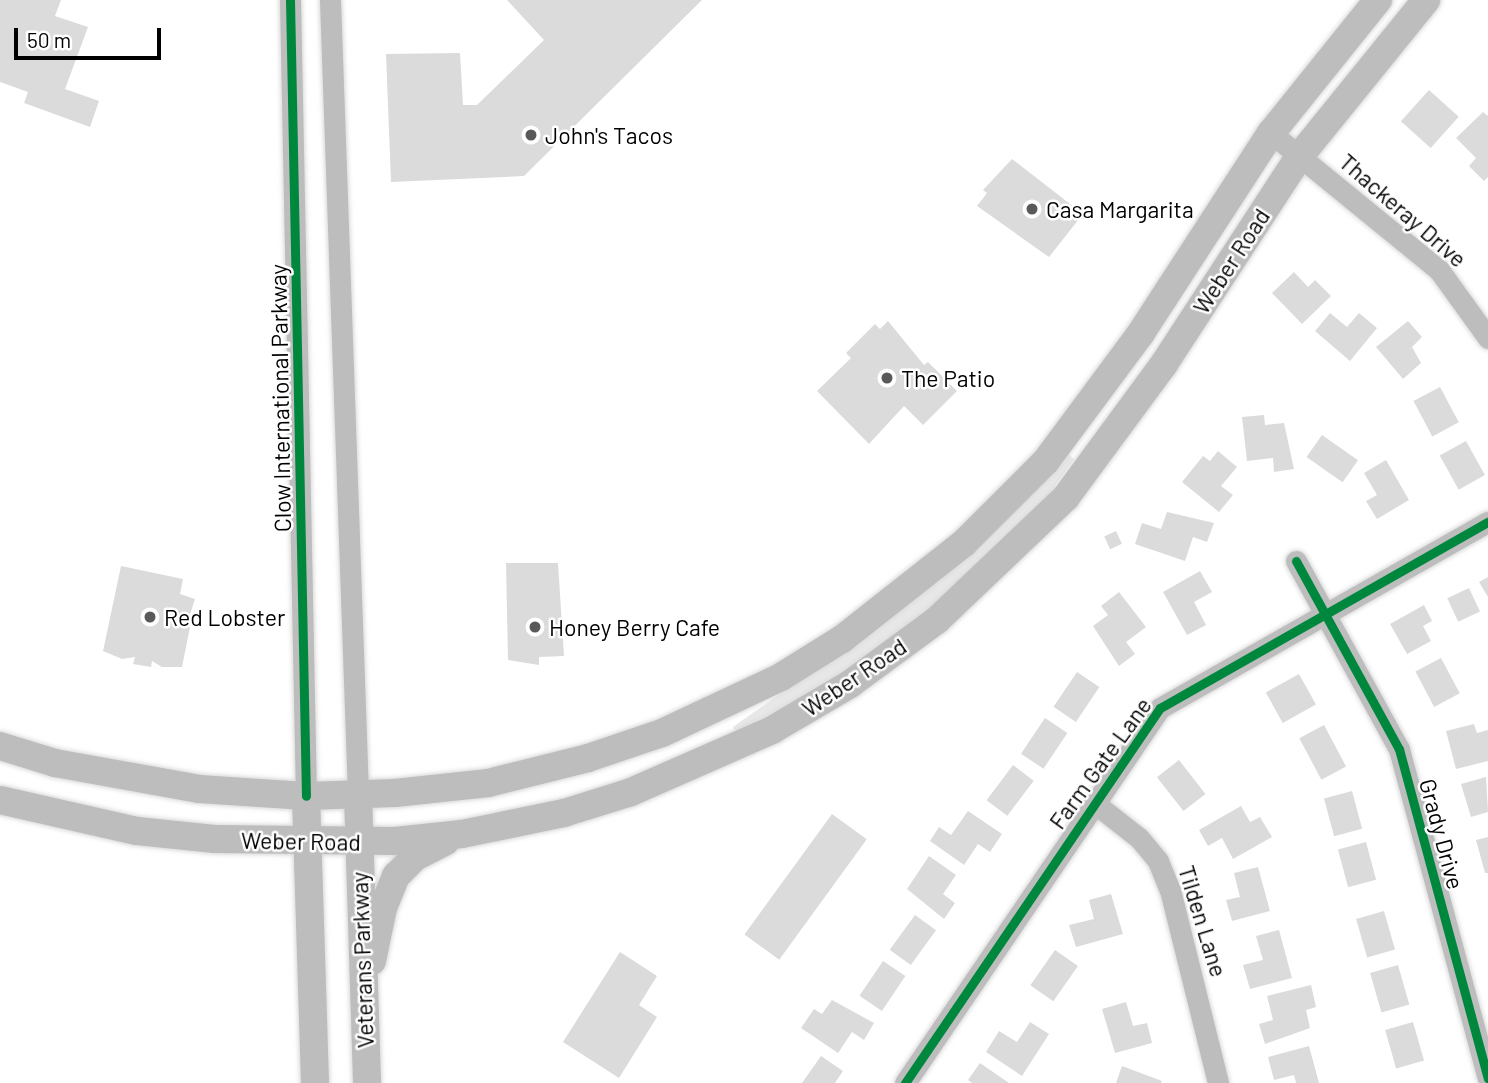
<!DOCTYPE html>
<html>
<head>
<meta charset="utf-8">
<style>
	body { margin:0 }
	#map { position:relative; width:1488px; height:1083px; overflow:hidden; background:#fff; font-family:Barlow,sans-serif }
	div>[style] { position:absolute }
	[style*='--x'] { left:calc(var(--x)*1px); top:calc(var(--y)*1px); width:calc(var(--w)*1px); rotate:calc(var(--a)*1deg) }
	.green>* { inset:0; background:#e8e8e8 }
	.building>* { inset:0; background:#dbdbdb; transform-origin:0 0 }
	.roads { filter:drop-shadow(0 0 2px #dbdbdb) drop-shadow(0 0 2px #dbdbdb) }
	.minor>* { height:21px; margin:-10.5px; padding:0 10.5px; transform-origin:10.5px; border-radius:10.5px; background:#bdbdbd }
	.major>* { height:28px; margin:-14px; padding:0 14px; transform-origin:14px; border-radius:14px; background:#bdbdbd }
	.cycleway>* { height:9px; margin:-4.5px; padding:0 4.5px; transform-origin:4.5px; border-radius:4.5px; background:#00873e }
	.dots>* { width:19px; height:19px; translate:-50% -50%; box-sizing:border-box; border:4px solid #fff; border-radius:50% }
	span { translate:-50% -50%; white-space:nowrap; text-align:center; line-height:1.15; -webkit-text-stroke:5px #fff; paint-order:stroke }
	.poi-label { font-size:23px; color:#000 }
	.left { translate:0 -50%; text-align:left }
	.street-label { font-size:23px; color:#000 }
	.scale { position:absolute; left:14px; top:28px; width:147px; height:32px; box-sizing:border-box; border:4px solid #000; border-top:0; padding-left:9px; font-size:21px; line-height:24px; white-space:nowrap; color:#000; -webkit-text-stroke:5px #fff; paint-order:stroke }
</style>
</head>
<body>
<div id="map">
	<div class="green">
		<div style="clip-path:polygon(1068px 454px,1074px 459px,1040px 507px,930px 609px,839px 676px,736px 733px,733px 727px,939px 581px)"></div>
	</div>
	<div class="building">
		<div style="clip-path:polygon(0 0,61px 0,55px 16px,88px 27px,65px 89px,99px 101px,90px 127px,24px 103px,28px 92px,0 82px)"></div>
		<div style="clip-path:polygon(507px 0,702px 0,524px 176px,391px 182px,386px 54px,460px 53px,463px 105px,477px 105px,544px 40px)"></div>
		<div style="left:1429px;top:90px;width:40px;height:42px;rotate:42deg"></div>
		<div style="clip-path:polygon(1483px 112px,1488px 116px,1488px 177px,1484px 181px,1469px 166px,1476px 158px,1456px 138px)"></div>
		<div style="clip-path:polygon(1012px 159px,1083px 214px,1049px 257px,977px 206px,987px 193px,983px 190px)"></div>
		<div style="clip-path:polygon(1294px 272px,1308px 287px,1315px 280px,1331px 296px,1302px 324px,1272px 293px)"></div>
		<div style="clip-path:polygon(1330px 313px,1347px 327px,1359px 313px,1377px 328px,1350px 361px,1315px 331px)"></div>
		<div style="clip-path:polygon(888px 321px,924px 365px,928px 362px,957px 391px,923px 425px,904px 406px,869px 444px,817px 391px,851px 358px,846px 353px,875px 324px,880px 329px)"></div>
		<div style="clip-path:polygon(1408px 321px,1422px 337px,1412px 347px,1421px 363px,1403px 379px,1376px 347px)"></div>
		<div style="left:1440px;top:387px;width:40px;height:30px;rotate:62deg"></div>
		<div style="clip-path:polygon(1264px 415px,1265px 425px,1284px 423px,1294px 469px,1274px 472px,1273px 458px,1247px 461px,1242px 417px)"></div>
		<div style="left:1322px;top:435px;width:44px;height:27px;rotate:35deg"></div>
		<div style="left:1466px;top:441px;width:39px;height:30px;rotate:61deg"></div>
		<div style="clip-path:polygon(1218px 451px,1237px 467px,1221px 486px,1233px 495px,1219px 512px,1182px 482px,1203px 456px,1210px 461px)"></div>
		<div style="clip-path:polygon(1386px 460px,1409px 500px,1377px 519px,1366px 501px,1377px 495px,1364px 473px)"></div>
		<div style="clip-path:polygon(1167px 512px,1214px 523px,1207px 542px,1193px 537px,1185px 561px,1135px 544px,1142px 523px,1161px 529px)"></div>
		<div style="left:1116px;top:531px;width:14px;height:13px;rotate:65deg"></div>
		<div style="clip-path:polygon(506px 563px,558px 563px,564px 656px,539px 657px,539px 665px,508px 660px)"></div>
		<div style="clip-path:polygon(121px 566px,183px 579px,180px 594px,195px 599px,186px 627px,190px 627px,182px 667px,162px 667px,152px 661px,151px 667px,133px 664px,135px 657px,122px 659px,103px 651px)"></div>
		<div style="clip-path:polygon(1200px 571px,1212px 592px,1194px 602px,1206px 625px,1187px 635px,1163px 592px)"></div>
		<div style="clip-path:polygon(1488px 577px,1488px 597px,1479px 582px)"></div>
		<div style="left:1469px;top:588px;width:26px;height:24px;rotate:65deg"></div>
		<div style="clip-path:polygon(1119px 592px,1146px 627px,1126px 642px,1135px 654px,1119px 666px,1093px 626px,1108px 615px,1101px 606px)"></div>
		<div style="clip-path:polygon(1424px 605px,1432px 621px,1423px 626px,1431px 641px,1407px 654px,1390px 624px)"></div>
		<div style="left:1441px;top:658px;width:40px;height:29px;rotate:62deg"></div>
		<div style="left:1077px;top:672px;width:27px;height:42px;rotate:34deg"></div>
		<div style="left:1299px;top:674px;width:35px;height:38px;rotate:61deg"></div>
		<div style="left:1045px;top:718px;width:27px;height:43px;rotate:34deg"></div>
		<div style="clip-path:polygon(1474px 724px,1477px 733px,1488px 730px,1488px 761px,1456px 769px,1446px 731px)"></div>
		<div style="left:1324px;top:725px;width:47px;height:28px;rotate:62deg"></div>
		<div style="left:1179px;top:760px;width:43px;height:28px;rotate:52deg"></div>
		<div style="left:1013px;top:765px;width:26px;height:44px;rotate:37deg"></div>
		<div style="clip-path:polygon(1486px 777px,1488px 812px,1471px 817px,1461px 784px)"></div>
		<div style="left:1352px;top:791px;width:39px;height:29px;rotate:75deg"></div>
		<div style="clip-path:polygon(1241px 806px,1250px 822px,1260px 817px,1272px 837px,1233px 859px,1222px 838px,1208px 846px,1199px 830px)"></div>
		<div style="clip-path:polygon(968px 811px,1002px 834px,990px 852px,978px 844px,964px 865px,930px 841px,939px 827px,951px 835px)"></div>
		<div style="left:832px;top:814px;width:43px;height:149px;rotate:36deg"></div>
		<div style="clip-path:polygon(1488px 837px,1488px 873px,1485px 873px,1476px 840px)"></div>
		<div style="left:1366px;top:842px;width:39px;height:29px;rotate:75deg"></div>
		<div style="clip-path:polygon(929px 856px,956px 875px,943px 894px,955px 903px,944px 919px,907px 889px)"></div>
		<div style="clip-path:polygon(1258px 867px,1270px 911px,1232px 921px,1226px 900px,1240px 897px,1234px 873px)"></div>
		<div style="clip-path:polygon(1111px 894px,1123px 934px,1076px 947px,1069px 925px,1094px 919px,1089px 900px)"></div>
		<div style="left:1384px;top:911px;width:40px;height:29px;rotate:74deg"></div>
		<div style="left:915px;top:915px;width:26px;height:43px;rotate:36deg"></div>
		<div style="clip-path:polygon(1279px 930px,1292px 978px,1250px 989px,1243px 965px,1263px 960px,1256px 936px)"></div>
		<div style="left:1055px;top:950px;width:28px;height:43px;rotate:35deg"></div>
		<div style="clip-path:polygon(620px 952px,657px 976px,639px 1005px,657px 1017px,619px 1078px,563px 1042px)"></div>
		<div style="left:883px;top:961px;width:27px;height:42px;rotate:34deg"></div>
		<div style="left:1398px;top:965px;width:41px;height:29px;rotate:74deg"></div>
		<div style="clip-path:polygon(1311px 985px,1316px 1007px,1306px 1010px,1310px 1028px,1265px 1044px,1259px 1024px,1273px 1020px,1267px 996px)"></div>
		<div style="clip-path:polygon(832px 1000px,874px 1023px,864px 1040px,852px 1032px,838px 1053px,801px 1028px,814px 1009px,822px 1014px)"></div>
		<div style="clip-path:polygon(1126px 1002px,1133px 1026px,1147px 1023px,1152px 1043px,1115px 1053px,1102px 1009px)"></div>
		<div style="clip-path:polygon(1030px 1022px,1049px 1034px,1022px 1076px,986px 1052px,999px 1031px,1017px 1042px)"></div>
		<div style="left:1413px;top:1022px;width:40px;height:29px;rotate:74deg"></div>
		<div style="clip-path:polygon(1309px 1046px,1319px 1083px,1296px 1083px,1294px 1075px,1274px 1080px,1268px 1057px)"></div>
		<div style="clip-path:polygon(821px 1056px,843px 1071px,835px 1083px,802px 1083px)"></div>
		<div style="clip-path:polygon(980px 1063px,1009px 1083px,972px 1083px,968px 1080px)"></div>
		<div style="clip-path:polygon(1122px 1066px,1162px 1081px,1161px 1083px,1116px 1083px)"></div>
	</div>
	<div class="roads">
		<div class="minor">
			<div style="--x:290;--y:0;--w:796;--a:88.85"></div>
			<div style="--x:330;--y:0;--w:795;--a:87.98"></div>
			<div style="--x:1271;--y:133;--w:217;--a:39.2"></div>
			<div style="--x:1439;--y:270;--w:84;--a:54.2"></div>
			<div style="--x:1296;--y:561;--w:214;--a:61.3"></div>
			<div style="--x:1399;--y:749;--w:341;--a:74.9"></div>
			<div style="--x:1093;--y:802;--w:58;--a:38"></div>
			<div style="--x:1139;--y:838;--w:30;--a:50"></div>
			<div style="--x:1158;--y:861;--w:31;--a:68"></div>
			<div style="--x:1170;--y:890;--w:199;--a:76"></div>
			<div style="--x:905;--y:1083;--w:453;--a:-55.8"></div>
			<div style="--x:1160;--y:708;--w:377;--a:-29.6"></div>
		</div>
		<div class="major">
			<div style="--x:0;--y:746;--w:58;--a:17.2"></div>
			<div style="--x:55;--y:763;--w:146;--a:10.2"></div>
			<div style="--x:199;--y:789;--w:107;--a:3.7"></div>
			<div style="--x:306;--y:796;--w:89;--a:-1.9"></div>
			<div style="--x:395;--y:793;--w:94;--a:-6.1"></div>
			<div style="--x:488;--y:783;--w:103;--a:-14"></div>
			<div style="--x:588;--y:758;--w:78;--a:-18.7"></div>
			<div style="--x:662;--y:733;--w:132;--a:-25.2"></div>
			<div style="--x:781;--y:677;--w:72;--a:-31.9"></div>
			<div style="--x:842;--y:639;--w:155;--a:-38.2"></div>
			<div style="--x:964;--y:543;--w:116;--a:-45"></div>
			<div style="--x:1046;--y:461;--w:159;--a:-53.4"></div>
			<div style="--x:1141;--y:333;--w:239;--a:-57"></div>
			<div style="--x:1271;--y:133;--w:171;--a:-51.2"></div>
			<div style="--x:358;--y:795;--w:288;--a:88.2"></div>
			<div style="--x:306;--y:796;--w:287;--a:88.2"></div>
			<div style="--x:0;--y:800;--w:140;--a:12.8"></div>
			<div style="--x:137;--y:831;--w:78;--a:5.9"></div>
			<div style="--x:215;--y:839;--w:180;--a:0.6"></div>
			<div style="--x:395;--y:841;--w:67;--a:-6"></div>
			<div style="--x:462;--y:834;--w:104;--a:-11.6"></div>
			<div style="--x:564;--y:813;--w:70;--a:-17.4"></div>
			<div style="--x:631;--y:792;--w:154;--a:-23.7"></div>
			<div style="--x:772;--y:730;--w:91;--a:-30.5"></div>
			<div style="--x:850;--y:684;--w:108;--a:-36.3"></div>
			<div style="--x:937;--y:620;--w:178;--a:-43.6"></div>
			<div style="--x:1066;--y:497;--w:165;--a:-53.6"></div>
			<div style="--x:1164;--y:364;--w:247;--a:-56.9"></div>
			<div style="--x:1299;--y:157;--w:202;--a:-51"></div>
			<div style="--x:372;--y:961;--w:54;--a:-78.3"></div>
			<div style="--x:383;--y:908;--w:35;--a:-68"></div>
			<div style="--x:396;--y:876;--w:27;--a:-45"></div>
			<div style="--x:415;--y:857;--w:34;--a:-27"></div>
		</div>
	</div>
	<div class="cycleway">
		<div style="--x:290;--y:0;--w:796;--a:88.85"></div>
		<div style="--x:1296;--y:561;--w:214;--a:61.3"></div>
		<div style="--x:1399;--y:749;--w:341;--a:74.9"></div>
		<div style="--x:905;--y:1083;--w:453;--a:-55.8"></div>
		<div style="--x:1160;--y:708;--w:377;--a:-29.6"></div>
	</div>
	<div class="dots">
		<div style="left:531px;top:135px;background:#595959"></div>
		<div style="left:1032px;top:209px;background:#595959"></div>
		<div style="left:887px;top:378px;background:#595959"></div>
		<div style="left:150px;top:617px;background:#595959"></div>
		<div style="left:535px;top:627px;background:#595959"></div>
	</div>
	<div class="poi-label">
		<span class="left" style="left:545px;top:135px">John's Tacos</span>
		<span class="left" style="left:1046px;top:209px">Casa Margarita</span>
		<span class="left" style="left:901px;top:378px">The Patio</span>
		<span class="left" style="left:164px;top:617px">Red Lobster</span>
		<span class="left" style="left:549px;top:627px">Honey Berry Cafe</span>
	</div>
	<div class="street-label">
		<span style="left:1403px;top:210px;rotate:41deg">Thackeray Drive</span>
		<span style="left:1231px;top:261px;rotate:-57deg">Weber Road</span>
		<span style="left:280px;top:398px;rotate:-91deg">Clow International Parkway</span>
		<span style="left:854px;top:677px;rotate:-34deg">Weber Road</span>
		<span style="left:1100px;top:763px;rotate:-54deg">Farm Gate Lane</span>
		<span style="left:1442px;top:834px;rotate:75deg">Grady Drive</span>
		<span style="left:301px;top:841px;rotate:1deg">Weber Road</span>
		<span style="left:1203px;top:921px;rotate:73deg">Tilden Lane</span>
		<span style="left:362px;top:960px;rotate:-92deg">Veterans Parkway</span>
	</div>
	<div class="scale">50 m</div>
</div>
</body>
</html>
